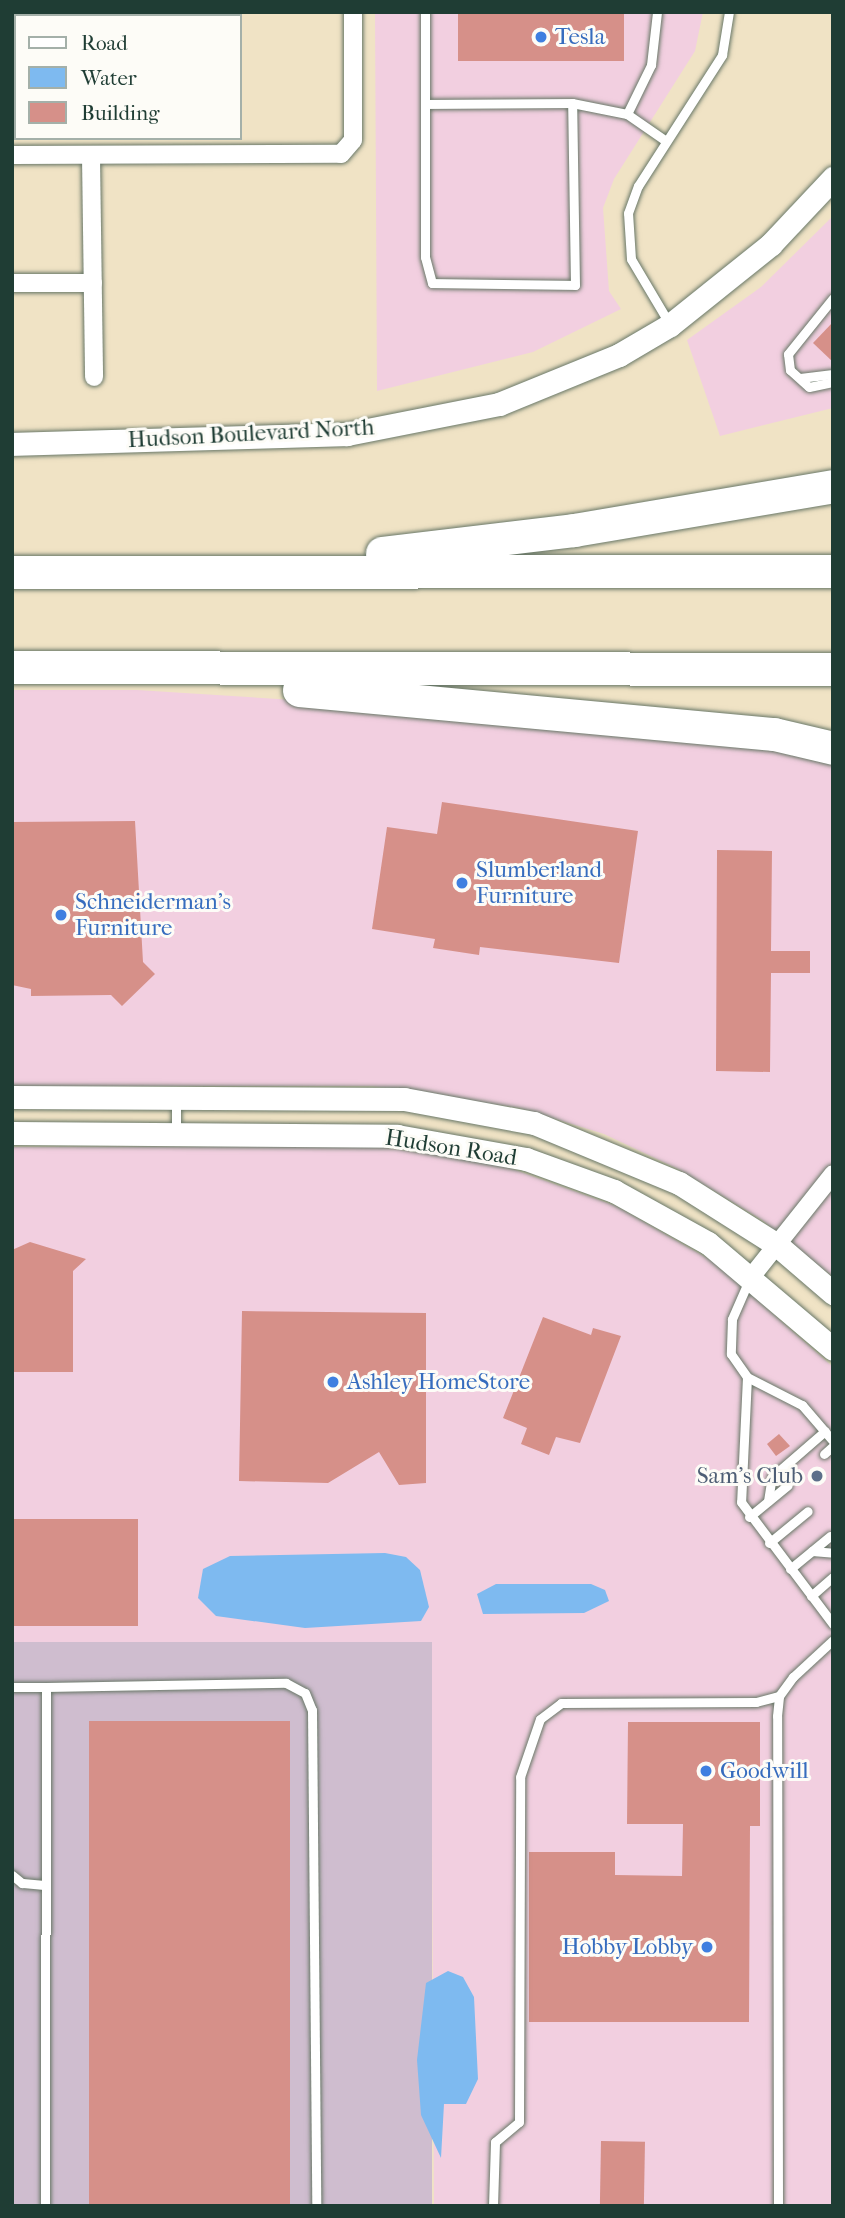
<!DOCTYPE html>
<html>
<head>
<meta charset="utf-8">
<style>
	body { margin:0 }
	#map { position:relative; width:845px; height:2218px; overflow:hidden; background:#f0e3c5; font-family:"IM FELL French Canon",serif }
	div>[style] { position:absolute }
	[style*='--x'] { left:calc(var(--x)*1px); top:calc(var(--y)*1px); width:calc(var(--w)*1px); rotate:calc(var(--a)*1deg) }
	.built>* { inset:0; background:#f2cfe0 }
	.industrial>* { inset:0; background:#cfbdcf; transform-origin:0 0 }
	.water>* { inset:0; background:#7ebaf0 }
	.building>* { inset:0; background:#d69089; transform-origin:0 0 }
	.roads { filter:drop-shadow(0 0 2px #687767) drop-shadow(0 0 2px #687767) }
	.service>* { height:9px; margin:-4.5px; padding:0 4.5px; transform-origin:4.5px; border-radius:4.5px; background:#fff }
	.minor>* { height:18px; margin:-9px; padding:0 9px; transform-origin:9px; border-radius:9px; background:#fff }
	.tertiary>* { height:23px; margin:-11.5px; padding:0 11.5px; transform-origin:11.5px; border-radius:11.5px; background:#fff }
	.motorway>* { height:33px; margin:-16.5px; padding:0 16.5px; transform-origin:16.5px; border-radius:16.5px; background:#fff }
	.dots>* { width:19px; height:19px; translate:-50% -50%; box-sizing:border-box; border:4px solid #fdfcf7; border-radius:50% }
	span { translate:-50% -50%; white-space:nowrap; text-align:center; line-height:1.15; -webkit-text-stroke:6px #fdfcf7; paint-order:stroke }
	.shop-label { font-size:23px; color:#366cbe }
	.left { translate:0 -50%; text-align:left }
	.right { translate:-100% -50%; text-align:right }
	.street-label { font-size:23px; color:#1f3d34 }
	.service-label { font-size:23px; color:#4e5e75 }
	.frame { position:absolute; inset:0; border:14px solid #1f3d34; pointer-events:none }
	.legend { position:absolute; left:14px; top:14px; width:228px; height:126px; box-sizing:border-box; background:#fdfcf7; border:2px solid #a4b0a9; margin:0; padding:9px 12px; list-style:none; font-size:21px; color:#1f3d34 }
	.legend li { display:flex; align-items:center; gap:14px; height:35px }
	.legend b { width:35px; border:2px solid #a4b0a9 }
</style>
</head>
<body>
<div id="map">
	<div class="built">
		<div style="clip-path:polygon(375px 12px,703px 12px,695px 51px,614px 179px,603px 208px,609px 291px,621px 309px,533px 352px,377px 391px)"></div>
		<div style="clip-path:polygon(833px 216px,833px 408px,720px 436px,687px 340px,761px 287px)"></div>
		<div style="clip-path:polygon(12px 690px,137px 690px,468px 711px,833px 756px,833px 1277px,762px 1220px,678px 1169px,604px 1134px,520px 1108px,372px 1086px,12px 1086px)"></div>
		<div style="clip-path:polygon(371px 1146px,495px 1163px,616px 1206px,714px 1262px,833px 1367px,833px 2206px,434px 2206px,431px 1642px,12px 1643px,12px 1147px)"></div>
	</div>
	<div class="industrial">
		<div style="left:432px;top:1642px;width:564px;height:420px;rotate:90deg"></div>
	</div>
	<div class="water">
		<div style="clip-path:polygon(385px 1553px,406px 1557px,420px 1570px,429px 1607px,421px 1621px,305px 1628px,216px 1616px,198px 1598px,203px 1569px,230px 1556px)"></div>
		<div style="clip-path:polygon(496px 1584px,591px 1584px,605px 1590px,609px 1601px,584px 1613px,483px 1614px,477px 1594px)"></div>
		<div style="clip-path:polygon(448px 1971px,463px 1977px,474px 1997px,478px 2079px,466px 2104px,444px 2104px,441px 2158px,421px 2115px,417px 2060px,426px 1983px)"></div>
	</div>
	<div class="building">
		<div style="left:458px;top:12px;width:166px;height:49px"></div>
		<div style="clip-path:polygon(833px 322px,833px 362px,813px 343px)"></div>
		<div style="clip-path:polygon(442px 802px,638px 831px,619px 963px,480px 947px,479px 955px,433px 948px,435px 939px,372px 929px,387px 827px,437px 834px)"></div>
		<div style="clip-path:polygon(135px 821px,143px 962px,155px 974px,122px 1006px,111px 995px,31px 996px,31px 989px,12px 985px,12px 822px)"></div>
		<div style="clip-path:polygon(717px 850px,772px 851px,771px 951px,810px 951px,810px 973px,771px 973px,770px 1072px,716px 1071px)"></div>
		<div style="clip-path:polygon(30px 1242px,86px 1259px,73px 1271px,73px 1372px,12px 1372px,12px 1250px)"></div>
		<div style="clip-path:polygon(242px 1311px,426px 1313px,426px 1483px,399px 1485px,379px 1452px,328px 1483px,239px 1481px)"></div>
		<div style="clip-path:polygon(543px 1317px,591px 1335px,593px 1328px,621px 1336px,580px 1443px,556px 1437px,549px 1455px,521px 1444px,527px 1428px,503px 1418px)"></div>
		<div style="clip-path:polygon(779px 1434px,790px 1446px,776px 1456px,767px 1444px)"></div>
		<div style="left:12px;top:1519px;width:126px;height:107px"></div>
		<div style="left:89px;top:1721px;width:201px;height:485px"></div>
		<div style="clip-path:polygon(628px 1722px,760px 1722px,760px 1826px,750px 1826px,749px 2022px,529px 2022px,529px 1852px,615px 1852px,615px 1875px,682px 1876px,683px 1824px,627px 1824px)"></div>
		<div style="left:601px;top:2141px;width:44px;height:65px;rotate:1deg"></div>
	</div>
	<div class="roads">
		<div class="service">
			<div style="--x:425;--y:12;--w:245;--a:90"></div>
			<div style="--x:425;--y:257;--w:27;--a:75"></div>
			<div style="--x:432;--y:283;--w:143;--a:0.8"></div>
			<div style="--x:575;--y:285;--w:182;--a:-90.9"></div>
			<div style="--x:572;--y:103;--w:56;--a:11.3"></div>
			<div style="--x:627;--y:114;--w:47;--a:34.7"></div>
			<div style="--x:425;--y:104;--w:147;--a:-0.4"></div>
			<div style="--x:627;--y:114;--w:55;--a:-63.9"></div>
			<div style="--x:651;--y:65;--w:53;--a:-83.5"></div>
			<div style="--x:833;--y:298;--w:72;--a:128.8"></div>
			<div style="--x:788;--y:354;--w:16;--a:83"></div>
			<div style="--x:790;--y:370;--w:25;--a:42"></div>
			<div style="--x:809;--y:387;--w:25;--a:-12"></div>
			<div style="--x:669;--y:323;--w:74;--a:-120.7"></div>
			<div style="--x:631;--y:259;--w:46;--a:-93.7"></div>
			<div style="--x:628;--y:213;--w:29;--a:-70"></div>
			<div style="--x:638;--y:186;--w:156;--a:-57.3"></div>
			<div style="--x:722;--y:55;--w:44;--a:-80.8"></div>
			<div style="--x:800;--y:378;--w:33;--a:-7"></div>
			<div style="--x:176;--y:1133;--w:35;--a:-90"></div>
			<div style="--x:749;--y:1280;--w:43;--a:113.6"></div>
			<div style="--x:732;--y:1319;--w:35;--a:92"></div>
			<div style="--x:731;--y:1354;--w:28;--a:55"></div>
			<div style="--x:747;--y:1377;--w:125;--a:92.7"></div>
			<div style="--x:741;--y:1502;--w:153;--a:53"></div>
			<div style="--x:747;--y:1377;--w:62;--a:27"></div>
			<div style="--x:802;--y:1405;--w:48;--a:49.3"></div>
			<div style="--x:824;--y:1454;--w:12;--a:-42"></div>
			<div style="--x:768;--y:1501;--w:24;--a:-81"></div>
			<div style="--x:772;--y:1477;--w:70;--a:-41"></div>
			<div style="--x:749;--y:1517;--w:50;--a:-39.4"></div>
			<div style="--x:769;--y:1543;--w:50;--a:-39.4"></div>
			<div style="--x:812;--y:1551;--w:21;--a:5"></div>
			<div style="--x:790;--y:1569;--w:52;--a:-39.5"></div>
			<div style="--x:811;--y:1596;--w:29;--a:-41"></div>
			<div style="--x:12;--y:1687;--w:34;--a:0"></div>
			<div style="--x:46;--y:1687;--w:519;--a:90.11"></div>
			<div style="--x:46;--y:1687;--w:240;--a:-1"></div>
			<div style="--x:286;--y:1683;--w:21;--a:28"></div>
			<div style="--x:305;--y:1693;--w:18;--a:68"></div>
			<div style="--x:312;--y:1710;--w:496;--a:89.5"></div>
			<div style="--x:12;--y:1875;--w:13;--a:39"></div>
			<div style="--x:22;--y:1883;--w:23;--a:5"></div>
			<div style="--x:493;--y:2206;--w:64;--a:-88.2"></div>
			<div style="--x:495;--y:2142;--w:31;--a:-40"></div>
			<div style="--x:519;--y:2122;--w:345;--a:-89.8"></div>
			<div style="--x:520;--y:1777;--w:61;--a:-71"></div>
			<div style="--x:540;--y:1719;--w:26;--a:-37"></div>
			<div style="--x:561;--y:1703;--w:195;--a:-0.3"></div>
			<div style="--x:756;--y:1702;--w:24;--a:-15"></div>
			<div style="--x:778;--y:2206;--w:490;--a:-90.1"></div>
			<div style="--x:777;--y:1716;--w:20;--a:-84"></div>
			<div style="--x:779;--y:1696;--w:24;--a:-54"></div>
			<div style="--x:793;--y:1677;--w:54;--a:-42.8"></div>
		</div>
		<div class="minor">
			<div style="--x:12;--y:155;--w:329;--a:-0.2"></div>
			<div style="--x:341;--y:154;--w:18;--a:-49"></div>
			<div style="--x:353;--y:140;--w:128;--a:-90"></div>
			<div style="--x:91;--y:157;--w:220;--a:89.2"></div>
			<div style="--x:12;--y:283;--w:81;--a:0"></div>
			<div style="--x:752;--y:1276;--w:130;--a:-51.5"></div>
		</div>
		<div class="tertiary">
			<div style="--x:12;--y:444;--w:335;--a:-1.7"></div>
			<div style="--x:347;--y:434;--w:155;--a:-11.2"></div>
			<div style="--x:499;--y:404;--w:130;--a:-22.2"></div>
			<div style="--x:619;--y:355;--w:59;--a:-30.5"></div>
			<div style="--x:670;--y:325;--w:129;--a:-38.7"></div>
			<div style="--x:771;--y:244;--w:91;--a:-46.8"></div>
			<div style="--x:12;--y:1097;--w:392;--a:0.3"></div>
			<div style="--x:404;--y:1099;--w:132;--a:10.5"></div>
			<div style="--x:534;--y:1123;--w:157;--a:22.5"></div>
			<div style="--x:679;--y:1183;--w:116;--a:32.3"></div>
			<div style="--x:777;--y:1245;--w:74;--a:40.6"></div>
			<div style="--x:12;--y:1133;--w:385;--a:0.4"></div>
			<div style="--x:397;--y:1136;--w:131;--a:10.1"></div>
			<div style="--x:526;--y:1159;--w:94;--a:20"></div>
			<div style="--x:614;--y:1191;--w:107;--a:29"></div>
			<div style="--x:708;--y:1243;--w:164;--a:40.3"></div>
		</div>
		<div class="motorway">
			<div style="--x:382;--y:553;--w:193;--a:-6.8"></div>
			<div style="--x:574;--y:530;--w:263;--a:-9.6"></div>
			<div style="--x:12;--y:572;--w:821;--a:-0.07"></div>
			<div style="--x:12;--y:667;--w:821;--a:0.14"></div>
			<div style="--x:299;--y:690;--w:477;--a:5.3"></div>
			<div style="--x:774;--y:734;--w:61;--a:13.3"></div>
		</div>
	</div>
	<div class="dots">
		<div style="left:541px;top:37px;background:#3f7fe0"></div>
		<div style="left:462px;top:883px;background:#3f7fe0"></div>
		<div style="left:61px;top:915px;background:#3f7fe0"></div>
		<div style="left:333px;top:1382px;background:#3f7fe0"></div>
		<div style="left:817px;top:1476px;background:#5c6f8a"></div>
		<div style="left:706px;top:1771px;background:#3f7fe0"></div>
		<div style="left:707px;top:1947px;background:#3f7fe0"></div>
	</div>
	<div class="shop-label">
		<span class="left" style="left:555px;top:37px">Tesla</span>
		<span class="left" style="left:476px;top:883px">Slumberland<br>Furniture</span>
		<span class="left" style="left:75px;top:915px">Schneiderman's<br>Furniture</span>
		<span class="left" style="left:347px;top:1382px">Ashley HomeStore</span>
		<span class="left" style="left:720px;top:1771px">Goodwill</span>
		<span class="right" style="left:693px;top:1947px">Hobby Lobby</span>
	</div>
	<div class="street-label">
		<span style="left:251px;top:434px;rotate:-3deg">Hudson Boulevard North</span>
		<span style="left:451px;top:1148px;rotate:9deg">Hudson Road</span>
	</div>
	<div class="service-label">
		<span class="right" style="left:803px;top:1476px">Sam's Club</span>
	</div>
	<div class="frame"></div>
	<ul class="legend">
	<li><b style="height:9px;background:#fff"></b>Road</li>
	<li><b style="height:19px;background:#7ebaf0"></b>Water</li>
	<li><b style="height:19px;background:#d69089"></b>Building</li>
	</ul>
</div>
</body>
</html>
